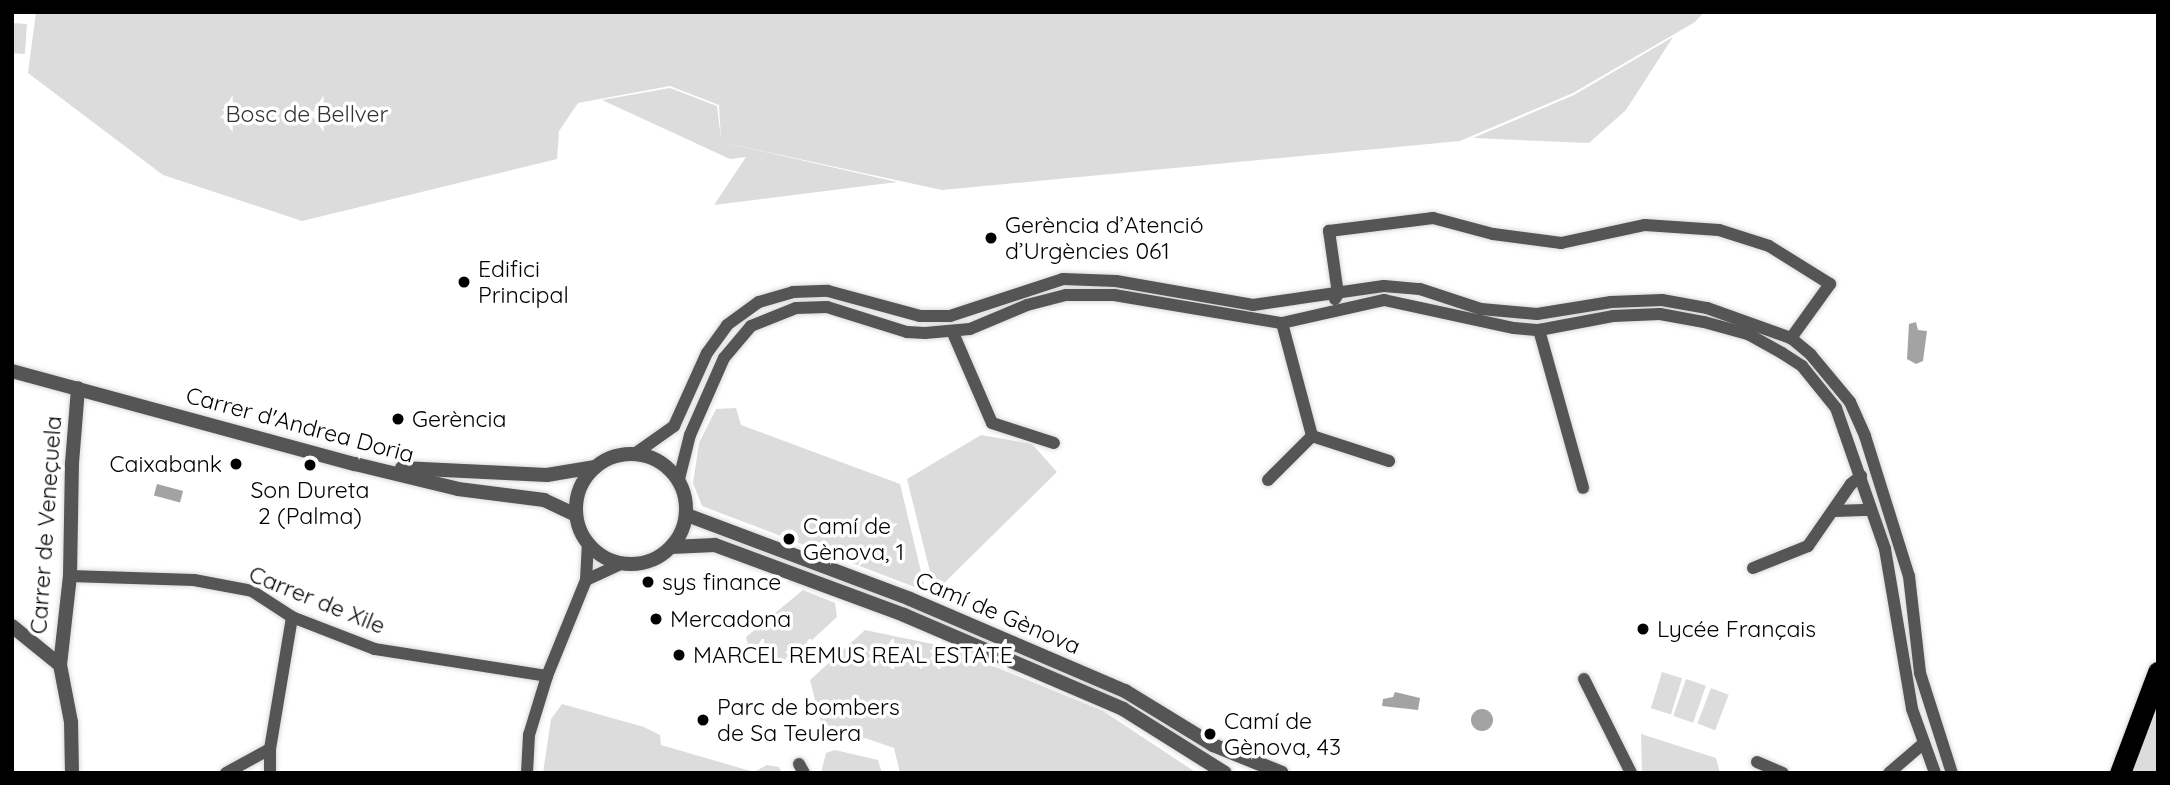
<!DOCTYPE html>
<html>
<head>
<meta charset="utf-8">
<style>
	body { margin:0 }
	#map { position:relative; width:2170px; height:785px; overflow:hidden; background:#fff; font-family:Quicksand,sans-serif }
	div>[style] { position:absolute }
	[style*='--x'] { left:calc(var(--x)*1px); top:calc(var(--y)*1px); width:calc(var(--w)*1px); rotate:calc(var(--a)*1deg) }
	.green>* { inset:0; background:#dcdcdc; transform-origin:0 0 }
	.water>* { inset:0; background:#a3a3a3; transform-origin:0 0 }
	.round { border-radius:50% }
	.roads { filter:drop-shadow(0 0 2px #dbdbdb) drop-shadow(0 0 2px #dbdbdb) }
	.minor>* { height:12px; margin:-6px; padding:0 6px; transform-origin:6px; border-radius:6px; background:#555 }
	.tertiary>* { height:14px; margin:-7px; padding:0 7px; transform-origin:7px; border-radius:7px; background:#555 }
	.tertiary>.ring { margin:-7px; padding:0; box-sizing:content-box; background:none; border:14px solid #555; border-radius:50% }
	.motorway>* { height:21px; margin:-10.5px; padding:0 10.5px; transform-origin:10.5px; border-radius:10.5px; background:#000 }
	.dots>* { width:19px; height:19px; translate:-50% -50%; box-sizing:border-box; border:4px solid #fff; border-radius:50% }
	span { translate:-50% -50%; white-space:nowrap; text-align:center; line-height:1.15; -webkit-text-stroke:7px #fff; paint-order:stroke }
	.park-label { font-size:23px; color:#333 }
	.poi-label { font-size:23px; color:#000 }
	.left { translate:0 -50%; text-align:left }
	.right { translate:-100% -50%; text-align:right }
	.street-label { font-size:23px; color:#000 }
	.frame { position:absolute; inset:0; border:14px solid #000; pointer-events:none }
</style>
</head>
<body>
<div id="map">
	<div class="green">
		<div style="clip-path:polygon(36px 12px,1704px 12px,1695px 22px,1573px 93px,1460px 141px,942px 190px,721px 142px,897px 182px,714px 205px,746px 157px,730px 159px,602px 100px,670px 88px,717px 106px,721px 139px,719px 105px,670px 86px,578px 103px,559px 131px,557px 159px,302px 221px,163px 175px,28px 73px)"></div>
		<div style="left:12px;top:23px;width:15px;height:30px;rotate:4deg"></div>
		<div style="clip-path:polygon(1673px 37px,1626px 110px,1589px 143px,1473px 138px,1574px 95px)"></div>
		<div style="clip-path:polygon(736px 408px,741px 425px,900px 484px,924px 584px,920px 589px,702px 506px,693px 483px,699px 443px,716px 409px)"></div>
		<div style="clip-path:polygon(981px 435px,1032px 444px,1057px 472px,935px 592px,907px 479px)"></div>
		<div style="clip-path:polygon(803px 590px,835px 603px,837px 617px,789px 661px,749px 649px,746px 637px)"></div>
		<div style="clip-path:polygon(865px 630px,947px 647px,1103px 711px,1197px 773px,900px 773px,894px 748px,821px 723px,810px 680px)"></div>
		<div style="left:1662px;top:672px;width:21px;height:38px;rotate:17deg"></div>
		<div style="left:1686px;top:679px;width:21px;height:39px;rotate:19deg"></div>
		<div style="left:1711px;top:688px;width:19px;height:38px;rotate:21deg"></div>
		<div style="clip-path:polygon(2158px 694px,2158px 773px,2126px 773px)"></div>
		<div style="clip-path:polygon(562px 704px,644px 727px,660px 735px,661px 745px,754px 772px,767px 765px,779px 767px,782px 773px,543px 773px,551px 719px)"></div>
		<div style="clip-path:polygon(1641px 734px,1716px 758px,1720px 773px,1642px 773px)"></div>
		<div style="clip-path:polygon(835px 750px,878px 760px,882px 773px,821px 773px,826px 753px)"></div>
	</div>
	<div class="water">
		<div style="clip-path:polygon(1916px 322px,1918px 330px,1927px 331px,1923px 361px,1916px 364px,1907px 359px,1909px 324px)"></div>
		<div style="left:157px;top:484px;width:27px;height:12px;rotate:15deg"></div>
		<div style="clip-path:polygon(1395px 692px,1420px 698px,1418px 710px,1382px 706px,1383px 699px,1393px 697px)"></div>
		<div class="round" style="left:1471px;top:709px;width:22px;height:22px"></div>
	</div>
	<div class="roads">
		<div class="minor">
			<div style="--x:1335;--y:299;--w:6;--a:-59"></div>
			<div style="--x:1338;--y:294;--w:64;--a:-98.1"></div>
			<div style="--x:1329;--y:231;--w:105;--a:-7.1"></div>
			<div style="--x:1433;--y:218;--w:62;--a:14.9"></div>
			<div style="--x:1493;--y:234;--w:69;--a:7.5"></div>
			<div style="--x:1561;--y:243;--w:86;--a:-12.1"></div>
			<div style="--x:1645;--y:225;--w:74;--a:3.9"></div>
			<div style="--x:1719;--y:230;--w:52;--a:17.7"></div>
			<div style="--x:1769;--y:246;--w:72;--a:31.9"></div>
			<div style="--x:1830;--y:284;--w:67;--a:125.8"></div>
			<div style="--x:1282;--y:323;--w:117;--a:75.1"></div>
			<div style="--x:1539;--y:330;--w:164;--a:74.4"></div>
			<div style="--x:953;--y:333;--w:98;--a:66.6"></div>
			<div style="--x:992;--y:423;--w:65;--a:17.9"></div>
			<div style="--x:636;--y:453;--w:47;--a:-35.4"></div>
			<div style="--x:674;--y:426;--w:80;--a:-65.7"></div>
			<div style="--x:707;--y:353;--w:34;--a:-54"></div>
			<div style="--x:727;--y:325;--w:39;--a:-36"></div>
			<div style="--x:759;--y:302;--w:35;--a:-16"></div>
			<div style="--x:793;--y:292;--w:35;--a:-2"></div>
			<div style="--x:828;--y:291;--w:95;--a:15.2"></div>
			<div style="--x:920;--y:316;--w:30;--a:0"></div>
			<div style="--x:950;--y:316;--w:119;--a:-18.1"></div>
			<div style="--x:1063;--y:279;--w:53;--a:2.2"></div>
			<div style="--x:1116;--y:281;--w:139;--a:9.9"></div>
			<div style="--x:1253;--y:305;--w:132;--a:-8.3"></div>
			<div style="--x:1384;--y:286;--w:36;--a:5"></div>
			<div style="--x:1420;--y:289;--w:64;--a:18.2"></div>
			<div style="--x:1481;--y:309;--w:56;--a:5.1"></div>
			<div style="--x:1537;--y:314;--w:75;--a:-9.2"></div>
			<div style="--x:1611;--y:302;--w:51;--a:-2.2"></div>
			<div style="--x:1662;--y:300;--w:46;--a:10.1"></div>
			<div style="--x:1707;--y:308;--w:89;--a:19.7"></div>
			<div style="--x:1791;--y:338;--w:26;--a:40"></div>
			<div style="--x:1811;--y:355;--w:61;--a:50.3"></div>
			<div style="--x:1850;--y:402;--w:37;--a:66"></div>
			<div style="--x:1865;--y:436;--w:147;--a:72.6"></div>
			<div style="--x:1909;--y:576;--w:98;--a:83.5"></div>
			<div style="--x:1920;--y:673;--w:105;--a:72.3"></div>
			<div style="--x:679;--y:479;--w:45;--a:-76"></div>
			<div style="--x:690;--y:435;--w:84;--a:-66.2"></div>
			<div style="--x:724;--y:358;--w:42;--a:-49.8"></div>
			<div style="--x:751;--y:326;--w:48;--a:-21.8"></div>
			<div style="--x:796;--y:308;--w:31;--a:-2"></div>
			<div style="--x:827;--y:307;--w:84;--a:17.4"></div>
			<div style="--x:907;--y:332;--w:18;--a:3"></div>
			<div style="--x:925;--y:333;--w:45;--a:-5.1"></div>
			<div style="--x:970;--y:329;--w:62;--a:-22.8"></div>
			<div style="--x:1027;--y:305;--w:40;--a:-14.4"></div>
			<div style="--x:1066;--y:295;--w:48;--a:0"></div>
			<div style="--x:1114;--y:295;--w:170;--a:9.5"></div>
			<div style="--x:1282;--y:323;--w:105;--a:-12.7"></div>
			<div style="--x:1384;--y:300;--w:133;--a:12.2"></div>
			<div style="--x:1514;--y:328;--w:25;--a:5"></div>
			<div style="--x:1539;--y:330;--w:75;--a:-10.7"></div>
			<div style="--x:1613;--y:316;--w:47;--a:-2.4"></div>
			<div style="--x:1660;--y:314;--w:45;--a:10.3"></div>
			<div style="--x:1704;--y:322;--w:46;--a:15.3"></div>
			<div style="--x:1748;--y:334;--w:39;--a:29"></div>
			<div style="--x:1782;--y:353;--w:24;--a:33"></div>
			<div style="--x:1802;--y:366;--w:54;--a:51"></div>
			<div style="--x:1836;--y:408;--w:149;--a:70.8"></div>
			<div style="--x:1885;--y:549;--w:162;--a:80.4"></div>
			<div style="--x:1912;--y:709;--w:68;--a:70.2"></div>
			<div style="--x:1268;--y:480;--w:62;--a:-45"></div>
			<div style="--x:1312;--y:436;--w:81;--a:18"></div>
			<div style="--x:1834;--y:511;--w:37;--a:-2"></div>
			<div style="--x:588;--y:542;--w:38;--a:93"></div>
			<div style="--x:586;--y:580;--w:41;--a:-24.7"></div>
			<div style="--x:1753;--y:568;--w:59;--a:-21.8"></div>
			<div style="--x:1808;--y:546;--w:75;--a:-55.3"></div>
			<div style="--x:1851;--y:484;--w:13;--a:-39"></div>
			<div style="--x:70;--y:576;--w:124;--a:1.8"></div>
			<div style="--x:194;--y:580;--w:59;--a:10.7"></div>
			<div style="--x:252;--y:591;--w:48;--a:33"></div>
			<div style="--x:292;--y:617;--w:89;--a:21.1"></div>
			<div style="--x:375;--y:649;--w:174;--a:8.9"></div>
			<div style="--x:1584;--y:679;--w:105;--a:63.4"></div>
			<div style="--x:1757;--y:762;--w:28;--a:23"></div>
			<div style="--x:799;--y:764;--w:10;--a:61"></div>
			<div style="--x:226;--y:773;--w:50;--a:-28.6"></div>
			<div style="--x:270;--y:773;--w:24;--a:-90"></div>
			<div style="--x:270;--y:749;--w:134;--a:-80.5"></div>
			<div style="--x:527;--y:773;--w:38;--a:-87"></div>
			<div style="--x:529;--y:735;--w:62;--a:-73"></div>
			<div style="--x:547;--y:676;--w:104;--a:-67.9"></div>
			<div style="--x:1889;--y:773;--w:46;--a:-40.6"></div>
		</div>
		<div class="tertiary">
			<div style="--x:12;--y:371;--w:355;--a:15.2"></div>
			<div style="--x:355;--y:464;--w:106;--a:13.6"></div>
			<div style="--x:458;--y:489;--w:87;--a:7.3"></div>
			<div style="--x:544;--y:500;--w:35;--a:25"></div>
			<div class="ring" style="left:576px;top:454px;width:96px;height:96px"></div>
			<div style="--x:402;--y:468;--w:145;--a:2.8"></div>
			<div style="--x:547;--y:475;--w:49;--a:-9.5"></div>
			<div style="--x:687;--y:515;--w:238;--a:20.6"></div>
			<div style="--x:910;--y:599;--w:234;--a:23.2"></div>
			<div style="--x:1125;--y:691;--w:103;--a:31.5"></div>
			<div style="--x:1213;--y:745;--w:74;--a:22.1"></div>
			<div style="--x:671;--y:547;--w:44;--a:-2.6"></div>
			<div style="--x:715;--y:545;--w:202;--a:20.3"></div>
			<div style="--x:904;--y:615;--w:238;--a:23.2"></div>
			<div style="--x:1123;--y:709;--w:120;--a:32.1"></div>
			<div style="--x:12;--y:626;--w:62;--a:39.1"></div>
			<div style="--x:72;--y:773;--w:51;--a:-91.1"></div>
			<div style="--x:71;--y:722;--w:58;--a:-100.9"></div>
			<div style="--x:60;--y:665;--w:90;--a:-83.6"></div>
			<div style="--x:70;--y:576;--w:113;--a:-89"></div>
			<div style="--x:72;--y:463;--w:75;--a:-85.4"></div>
		</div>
		<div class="motorway">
			<div style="--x:2120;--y:773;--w:108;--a:-69.4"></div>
		</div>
	</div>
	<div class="dots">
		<div style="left:991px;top:238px;background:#000"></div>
		<div style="left:464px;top:282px;background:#000"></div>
		<div style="left:398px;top:419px;background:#000"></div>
		<div style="left:236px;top:464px;background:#000"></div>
		<div style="left:310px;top:465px;background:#000"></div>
		<div style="left:789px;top:539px;background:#000"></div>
		<div style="left:648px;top:582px;background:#000"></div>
		<div style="left:656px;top:619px;background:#000"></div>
		<div style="left:1643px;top:629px;background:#000"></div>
		<div style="left:679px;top:655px;background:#000"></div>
		<div style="left:703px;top:720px;background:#000"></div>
		<div style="left:1210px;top:734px;background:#000"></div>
	</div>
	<div class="park-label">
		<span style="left:307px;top:114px">Bosc de Bellver</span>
	</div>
	<div class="poi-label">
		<span class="left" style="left:1005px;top:238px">Gerència d’Atenció<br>d’Urgències 061</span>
		<span class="left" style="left:478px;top:282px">Edifici<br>Principal</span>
		<span class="left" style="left:412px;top:419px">Gerència</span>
		<span class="right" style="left:222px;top:464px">Caixabank</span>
		<span style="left:310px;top:503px">Son Dureta<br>2 (Palma)</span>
		<span class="left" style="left:803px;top:539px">Camí de<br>Gènova, 1</span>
		<span class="left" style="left:662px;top:582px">sys finance</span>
		<span class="left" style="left:670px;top:619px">Mercadona</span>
		<span class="left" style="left:1657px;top:629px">Lycée Français</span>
		<span class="left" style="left:693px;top:655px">MARCEL REMUS REAL ESTATE</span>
		<span class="left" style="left:717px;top:720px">Parc de bombers<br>de Sa Teulera</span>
		<span class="left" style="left:1224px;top:734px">Camí de<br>Gènova, 43</span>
	</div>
	<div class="street-label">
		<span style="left:300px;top:425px;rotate:15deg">Carrer d'Andrea Doria</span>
		<span style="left:46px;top:525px;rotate:-86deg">Carrer de Veneçuela</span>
		<span style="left:317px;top:600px;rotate:22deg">Carrer de Xile</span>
		<span style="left:998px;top:613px;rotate:23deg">Camí de Gènova</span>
	</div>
	<div class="frame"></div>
</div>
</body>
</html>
